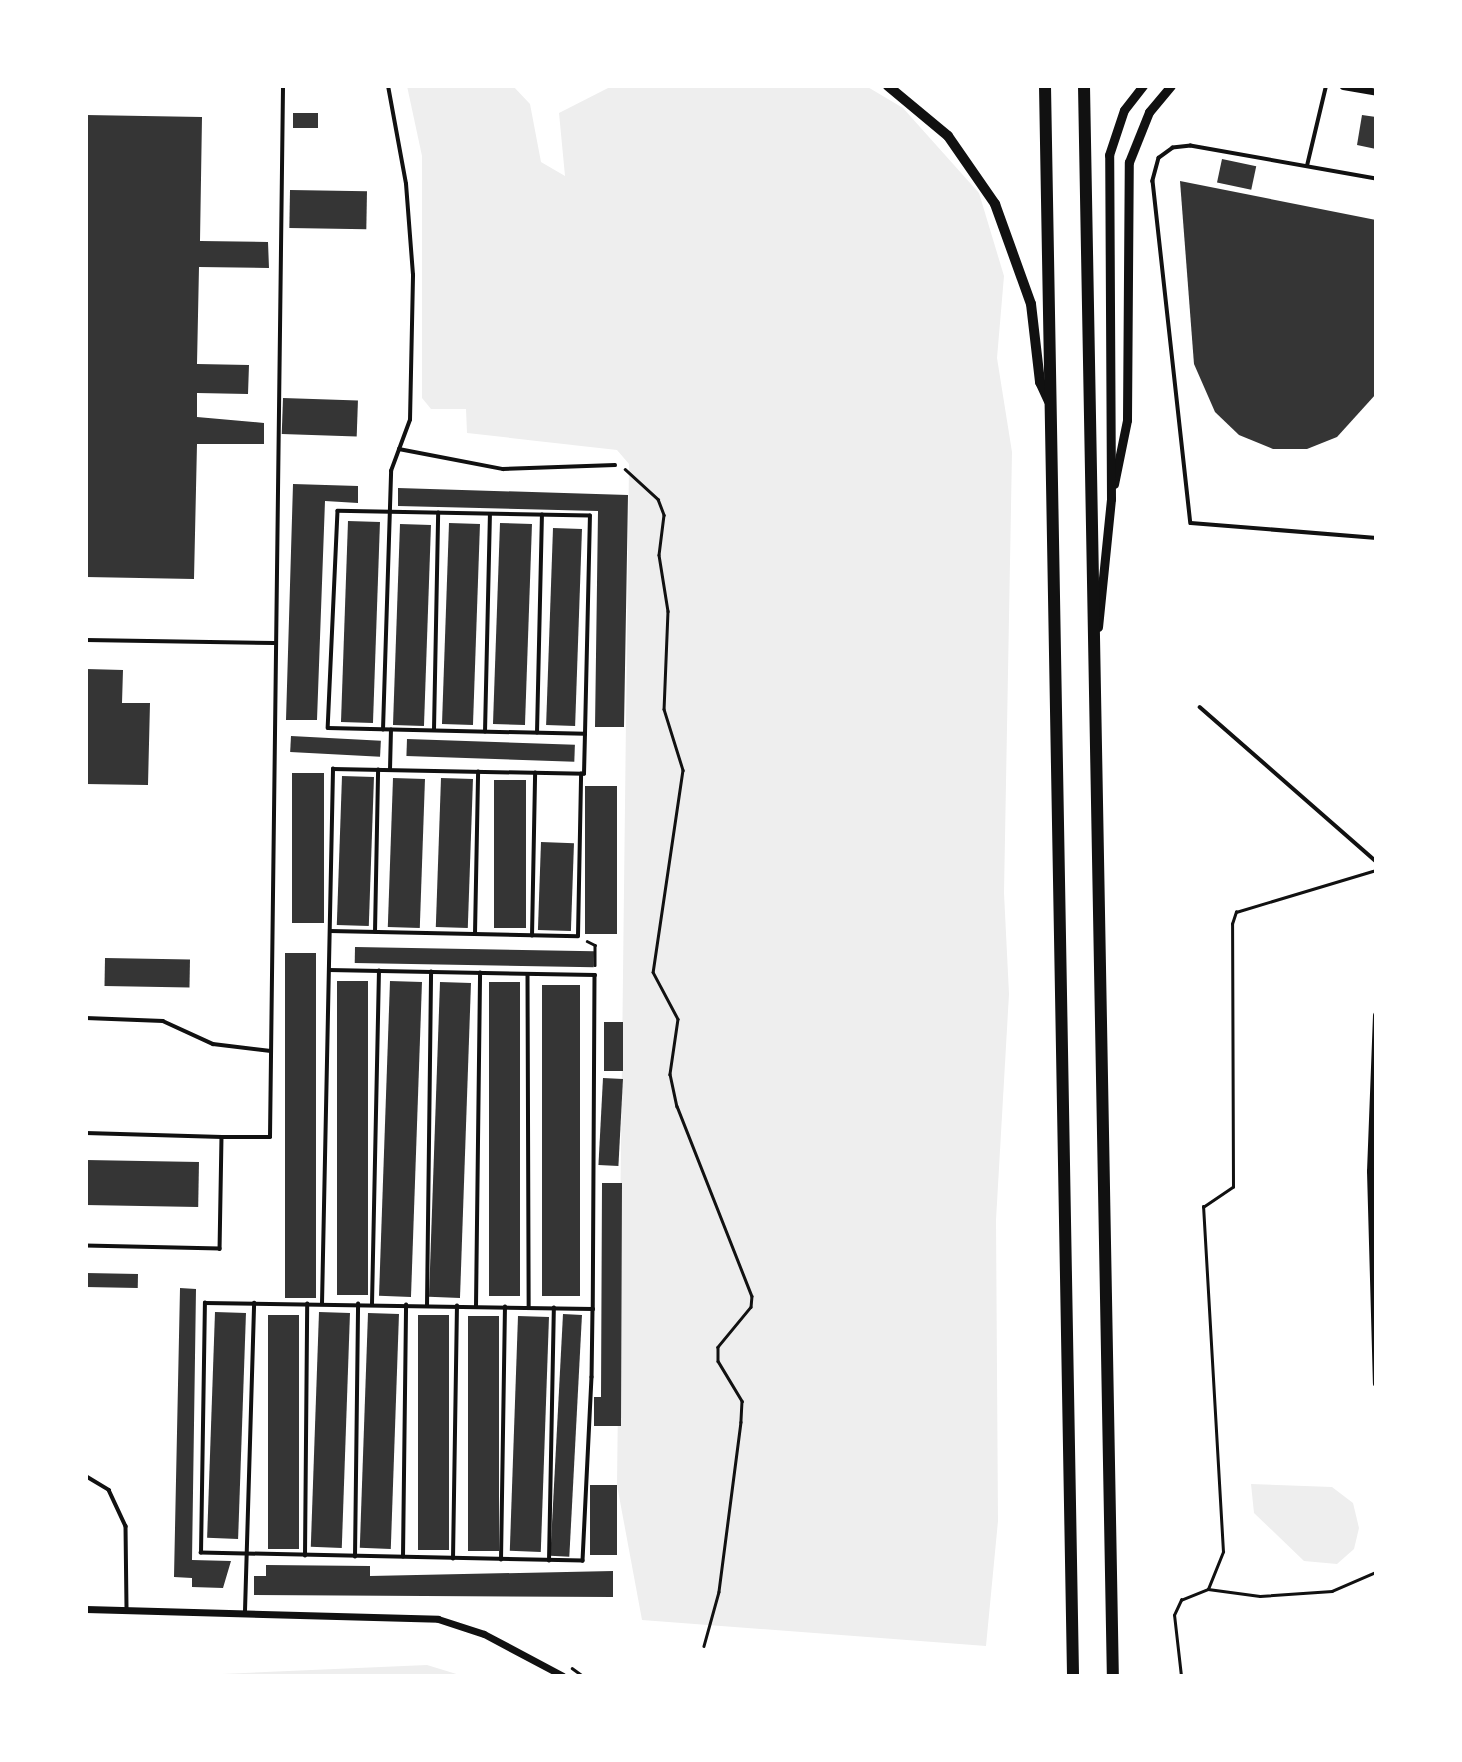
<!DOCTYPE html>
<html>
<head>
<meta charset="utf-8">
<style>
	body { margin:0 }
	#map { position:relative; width:1462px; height:1762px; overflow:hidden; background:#fff; font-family:"Fira Sans",sans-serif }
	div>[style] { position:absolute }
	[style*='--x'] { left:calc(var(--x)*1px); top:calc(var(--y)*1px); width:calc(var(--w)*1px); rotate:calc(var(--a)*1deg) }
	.green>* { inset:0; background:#eee }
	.building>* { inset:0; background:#353535; transform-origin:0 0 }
	.path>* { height:2.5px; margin:-1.25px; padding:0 1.25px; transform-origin:1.25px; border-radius:1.25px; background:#111 }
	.service>* { height:3.5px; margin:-1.75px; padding:0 1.75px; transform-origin:1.75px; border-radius:1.75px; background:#111 }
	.minor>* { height:7px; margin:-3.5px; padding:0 3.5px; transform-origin:3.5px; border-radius:3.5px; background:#111 }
	.tertiary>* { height:9px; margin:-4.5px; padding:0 4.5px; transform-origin:4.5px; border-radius:4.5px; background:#111 }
	.secondary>* { height:10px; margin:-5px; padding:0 5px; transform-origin:5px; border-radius:5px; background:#111 }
	.trunk>* { height:12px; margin:-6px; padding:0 6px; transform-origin:6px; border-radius:6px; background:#111 }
	span { translate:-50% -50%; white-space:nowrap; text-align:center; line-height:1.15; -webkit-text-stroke:7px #fff; paint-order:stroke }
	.frame { position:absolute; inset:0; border:88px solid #fff; pointer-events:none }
</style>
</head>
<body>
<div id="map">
	<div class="green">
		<div style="clip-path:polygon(407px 86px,513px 86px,530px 104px,541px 162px,565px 176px,559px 113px,612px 86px,866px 86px,903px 108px,979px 193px,1004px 276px,997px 358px,1012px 452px,1004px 893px,1009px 994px,996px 1220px,998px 1521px,986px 1646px,642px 1620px,617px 1485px,629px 464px,617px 450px,467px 433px,466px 409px,431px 409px,422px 398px,422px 156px)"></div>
		<div style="clip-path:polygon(1251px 1484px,1332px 1487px,1353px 1503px,1359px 1528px,1354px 1549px,1337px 1564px,1304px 1561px,1254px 1513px)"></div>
		<div style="clip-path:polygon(427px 1665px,463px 1676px,177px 1676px)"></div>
	</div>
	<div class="building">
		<div style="left:293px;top:113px;width:25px;height:15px"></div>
		<div style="clip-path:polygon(86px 115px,202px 117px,200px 241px,268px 242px,269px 268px,199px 267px,197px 364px,249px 365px,248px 394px,197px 393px,197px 417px,264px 423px,264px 444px,197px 444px,194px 579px,86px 577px)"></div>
		<div style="clip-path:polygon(1362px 115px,1376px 117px,1376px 149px,1357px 145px)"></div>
		<div style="left:1222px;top:159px;width:35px;height:24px;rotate:12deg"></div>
		<div style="clip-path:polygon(1180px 181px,1376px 220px,1376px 394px,1337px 437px,1307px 449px,1273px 449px,1239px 435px,1215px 412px,1194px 364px)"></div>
		<div style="left:290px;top:190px;width:77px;height:38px;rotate:1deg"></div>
		<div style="left:283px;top:398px;width:75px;height:36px;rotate:2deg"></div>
		<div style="clip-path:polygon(293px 484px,358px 486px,358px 503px,325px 501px,317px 720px,286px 720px)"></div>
		<div style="clip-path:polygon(398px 488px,628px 495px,624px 727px,595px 727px,598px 511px,398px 506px)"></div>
		<div style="left:348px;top:521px;width:32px;height:201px;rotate:2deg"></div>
		<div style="left:449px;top:523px;width:31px;height:201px;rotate:2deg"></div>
		<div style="left:500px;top:523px;width:32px;height:201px;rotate:2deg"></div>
		<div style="left:400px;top:524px;width:31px;height:201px;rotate:2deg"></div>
		<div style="left:553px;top:528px;width:29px;height:197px;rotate:2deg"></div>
		<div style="clip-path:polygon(86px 669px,123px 670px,122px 703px,150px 703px,148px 785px,86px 784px)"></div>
		<div style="left:291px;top:736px;width:90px;height:16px;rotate:3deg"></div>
		<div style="left:407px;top:739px;width:168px;height:17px;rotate:2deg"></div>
		<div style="left:292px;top:773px;width:32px;height:150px"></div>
		<div style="left:342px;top:776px;width:32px;height:149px;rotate:2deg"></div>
		<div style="left:393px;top:778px;width:32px;height:149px;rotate:2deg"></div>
		<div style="left:441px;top:778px;width:32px;height:149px;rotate:2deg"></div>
		<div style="left:494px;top:780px;width:32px;height:148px"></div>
		<div style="left:585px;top:786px;width:32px;height:148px"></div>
		<div style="left:541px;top:842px;width:33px;height:88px;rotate:2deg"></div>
		<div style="left:355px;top:947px;width:239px;height:16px;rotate:1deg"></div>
		<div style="left:285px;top:953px;width:31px;height:345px"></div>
		<div style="left:105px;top:958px;width:85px;height:28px;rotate:1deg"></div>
		<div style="left:337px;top:981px;width:31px;height:314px"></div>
		<div style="left:390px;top:981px;width:32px;height:315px;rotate:2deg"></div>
		<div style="left:440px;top:982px;width:31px;height:315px;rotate:2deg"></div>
		<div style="left:489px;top:982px;width:31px;height:314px"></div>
		<div style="left:542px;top:985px;width:38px;height:311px"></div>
		<div style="left:604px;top:1022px;width:19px;height:49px"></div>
		<div style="left:603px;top:1078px;width:20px;height:87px;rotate:3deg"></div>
		<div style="left:86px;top:1160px;width:113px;height:45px;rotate:1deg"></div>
		<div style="clip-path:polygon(602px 1183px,622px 1183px,621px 1426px,594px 1426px,594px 1397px,601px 1397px)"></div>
		<div style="left:86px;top:1273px;width:52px;height:14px;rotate:1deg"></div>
		<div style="clip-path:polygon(180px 1288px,196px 1289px,192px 1560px,231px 1561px,223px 1588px,192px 1587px,192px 1578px,174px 1577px)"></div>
		<div style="left:215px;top:1312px;width:31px;height:226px;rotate:2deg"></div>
		<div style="left:319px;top:1312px;width:31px;height:235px;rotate:2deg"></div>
		<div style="left:368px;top:1313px;width:31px;height:235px;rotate:2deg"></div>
		<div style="left:563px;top:1314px;width:19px;height:242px;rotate:3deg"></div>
		<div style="left:268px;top:1315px;width:31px;height:234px"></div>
		<div style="left:418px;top:1315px;width:31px;height:235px"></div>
		<div style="left:468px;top:1316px;width:31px;height:235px"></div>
		<div style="left:518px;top:1316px;width:31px;height:235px;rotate:2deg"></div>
		<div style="left:617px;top:1485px;width:70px;height:27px;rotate:90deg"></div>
		<div style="clip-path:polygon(266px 1565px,370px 1566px,370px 1576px,613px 1571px,613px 1597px,254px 1595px,254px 1576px,266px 1576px)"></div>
	</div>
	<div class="path">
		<div style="--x:625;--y:469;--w:45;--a:42.3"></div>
		<div style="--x:658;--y:499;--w:17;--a:69"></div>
		<div style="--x:664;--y:515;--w:40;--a:97.1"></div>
		<div style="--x:659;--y:555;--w:57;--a:80.9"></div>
		<div style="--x:668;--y:611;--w:98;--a:92.3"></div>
		<div style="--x:664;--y:709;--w:64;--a:72.7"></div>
		<div style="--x:683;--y:770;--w:204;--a:98.4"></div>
		<div style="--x:653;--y:972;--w:53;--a:62"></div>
		<div style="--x:678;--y:1019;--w:56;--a:98.3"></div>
		<div style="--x:670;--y:1074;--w:33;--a:78"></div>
		<div style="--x:677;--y:1106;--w:204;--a:68.5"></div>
		<div style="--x:752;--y:1296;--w:11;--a:95"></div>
		<div style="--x:751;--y:1307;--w:52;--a:129.5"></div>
		<div style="--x:718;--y:1347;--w:14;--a:90"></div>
		<div style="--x:718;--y:1361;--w:47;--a:59"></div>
		<div style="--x:742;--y:1401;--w:21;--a:93"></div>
		<div style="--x:741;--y:1422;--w:171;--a:97.4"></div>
		<div style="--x:719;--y:1592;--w:56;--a:105.5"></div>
		<div style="--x:587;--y:941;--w:9;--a:27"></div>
		<div style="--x:595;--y:945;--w:20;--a:90"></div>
		<div style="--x:1208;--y:1589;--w:40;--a:-68"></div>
		<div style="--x:1223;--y:1552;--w:346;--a:-93.3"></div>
		<div style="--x:1203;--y:1207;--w:36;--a:-34"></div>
		<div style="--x:1233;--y:1187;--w:263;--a:-90.2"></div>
		<div style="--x:1232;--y:924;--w:13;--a:-72"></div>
		<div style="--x:1236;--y:912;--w:143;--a:-16.7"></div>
		<div style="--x:572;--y:1668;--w:14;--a:36"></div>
		<div style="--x:1181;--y:1676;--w:61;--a:-96.5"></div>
		<div style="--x:1174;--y:1615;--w:17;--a:-65"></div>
		<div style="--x:1181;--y:1600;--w:29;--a:-22"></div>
		<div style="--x:1208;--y:1589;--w:52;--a:7.7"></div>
		<div style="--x:1260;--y:1596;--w:72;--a:-4"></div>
		<div style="--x:1332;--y:1591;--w:48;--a:-23.4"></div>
	</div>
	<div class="service">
		<div style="--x:1307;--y:166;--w:82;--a:-76.6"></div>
		<div style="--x:1376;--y:179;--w:188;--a:-169.9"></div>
		<div style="--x:1191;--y:146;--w:18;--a:174"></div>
		<div style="--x:1173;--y:148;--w:17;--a:144"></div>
		<div style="--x:1159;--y:158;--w:24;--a:105"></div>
		<div style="--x:1153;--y:181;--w:344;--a:83.7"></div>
		<div style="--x:1191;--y:523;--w:186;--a:4.6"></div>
		<div style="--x:399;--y:449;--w:106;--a:10.9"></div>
		<div style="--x:503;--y:469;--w:112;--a:-2"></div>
		<div style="--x:86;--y:640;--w:188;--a:0.9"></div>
		<div style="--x:1200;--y:707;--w:234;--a:41.2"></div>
		<div style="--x:383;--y:730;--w:259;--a:-88.2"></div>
		<div style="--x:391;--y:471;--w:54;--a:-69.6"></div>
		<div style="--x:410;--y:420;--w:145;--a:-88.8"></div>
		<div style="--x:413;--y:275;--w:91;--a:-94.4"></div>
		<div style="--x:406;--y:184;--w:100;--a:-100.4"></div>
		<div style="--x:434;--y:730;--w:217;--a:-88.9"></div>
		<div style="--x:485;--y:732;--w:217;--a:-88.7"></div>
		<div style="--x:537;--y:733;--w:218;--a:-88.7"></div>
		<div style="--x:390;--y:770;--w:40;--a:-88.6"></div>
		<div style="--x:330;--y:931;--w:248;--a:1.2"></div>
		<div style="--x:578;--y:936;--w:162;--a:-88.9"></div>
		<div style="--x:375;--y:932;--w:162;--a:-88.9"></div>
		<div style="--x:475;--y:934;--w:162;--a:-88.9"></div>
		<div style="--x:532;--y:936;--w:163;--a:-88.9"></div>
		<div style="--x:329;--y:970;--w:266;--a:1.1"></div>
		<div style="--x:595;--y:975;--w:334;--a:90.3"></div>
		<div style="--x:593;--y:1309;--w:68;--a:90.8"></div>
		<div style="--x:592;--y:1377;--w:184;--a:92.8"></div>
		<div style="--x:583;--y:1561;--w:382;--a:-178.8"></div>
		<div style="--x:201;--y:1553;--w:250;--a:-89.1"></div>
		<div style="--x:205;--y:1303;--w:388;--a:0.9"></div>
		<div style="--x:528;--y:974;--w:333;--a:89.8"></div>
		<div style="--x:86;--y:1018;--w:77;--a:2.2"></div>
		<div style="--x:163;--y:1021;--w:55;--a:24.7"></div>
		<div style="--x:213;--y:1044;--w:58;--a:6.9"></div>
		<div style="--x:86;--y:1133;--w:136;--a:1.7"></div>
		<div style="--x:222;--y:1137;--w:112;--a:91"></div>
		<div style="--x:220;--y:1249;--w:134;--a:-178.7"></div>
		<div style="--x:222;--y:1137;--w:48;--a:0"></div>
		<div style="--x:270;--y:1137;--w:1051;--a:-89.29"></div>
		<div style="--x:322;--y:1304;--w:535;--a:-88.82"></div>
		<div style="--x:333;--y:769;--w:251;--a:1.1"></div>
		<div style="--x:584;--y:774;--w:40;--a:-88.6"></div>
		<div style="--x:585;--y:734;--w:218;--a:-88.7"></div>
		<div style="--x:590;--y:516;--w:252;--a:-178.9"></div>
		<div style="--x:338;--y:511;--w:217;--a:92.6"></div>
		<div style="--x:328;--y:728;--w:257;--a:1.3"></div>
		<div style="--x:372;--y:1304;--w:333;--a:-88.8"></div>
		<div style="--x:427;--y:1306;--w:334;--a:-89.3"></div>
		<div style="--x:476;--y:1306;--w:333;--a:-89.3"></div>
		<div style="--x:86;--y:1476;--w:27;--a:31"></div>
		<div style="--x:109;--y:1490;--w:40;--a:65"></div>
		<div style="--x:126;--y:1526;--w:83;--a:89.3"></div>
		<div style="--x:305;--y:1556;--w:252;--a:-89.5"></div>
		<div style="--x:355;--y:1557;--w:253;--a:-89.3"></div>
		<div style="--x:403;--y:1557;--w:252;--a:-89.3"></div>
		<div style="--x:453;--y:1559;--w:253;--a:-89.1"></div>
		<div style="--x:501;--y:1560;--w:253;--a:-89.1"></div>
		<div style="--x:549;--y:1561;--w:253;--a:-88.9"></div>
		<div style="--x:245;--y:1611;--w:308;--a:-88.3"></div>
	</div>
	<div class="minor">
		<div style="--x:1343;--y:86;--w:34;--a:10"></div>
		<div style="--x:1376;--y:1015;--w:156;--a:92.2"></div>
		<div style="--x:1370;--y:1171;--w:212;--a:88.4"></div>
		<div style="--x:86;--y:1609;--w:352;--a:1.6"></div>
		<div style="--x:438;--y:1619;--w:48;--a:18.1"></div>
		<div style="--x:484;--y:1634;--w:89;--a:28"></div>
	</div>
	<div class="tertiary">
		<div style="--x:1114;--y:484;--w:65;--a:-78.5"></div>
		<div style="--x:1127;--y:420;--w:258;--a:-89.6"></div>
		<div style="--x:1129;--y:162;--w:54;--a:-68.2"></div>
		<div style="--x:1149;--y:112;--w:34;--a:-50"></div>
		<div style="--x:1098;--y:627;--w:129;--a:-84.2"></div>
		<div style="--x:1111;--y:499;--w:344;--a:-90.3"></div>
		<div style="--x:1109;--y:155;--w:47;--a:-71.6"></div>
		<div style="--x:1124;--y:110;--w:31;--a:-52"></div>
	</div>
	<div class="secondary">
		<div style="--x:888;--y:86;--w:78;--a:39.8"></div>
		<div style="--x:948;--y:136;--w:83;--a:55.3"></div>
		<div style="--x:995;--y:204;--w:106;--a:70.2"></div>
		<div style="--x:1031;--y:304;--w:79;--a:83.4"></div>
		<div style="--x:1040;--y:382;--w:21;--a:65"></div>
	</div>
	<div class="trunk">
		<div style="--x:1045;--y:86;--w:1590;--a:88.99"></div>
		<div style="--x:1084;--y:86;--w:1590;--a:88.96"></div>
	</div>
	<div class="frame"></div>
</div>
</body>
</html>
